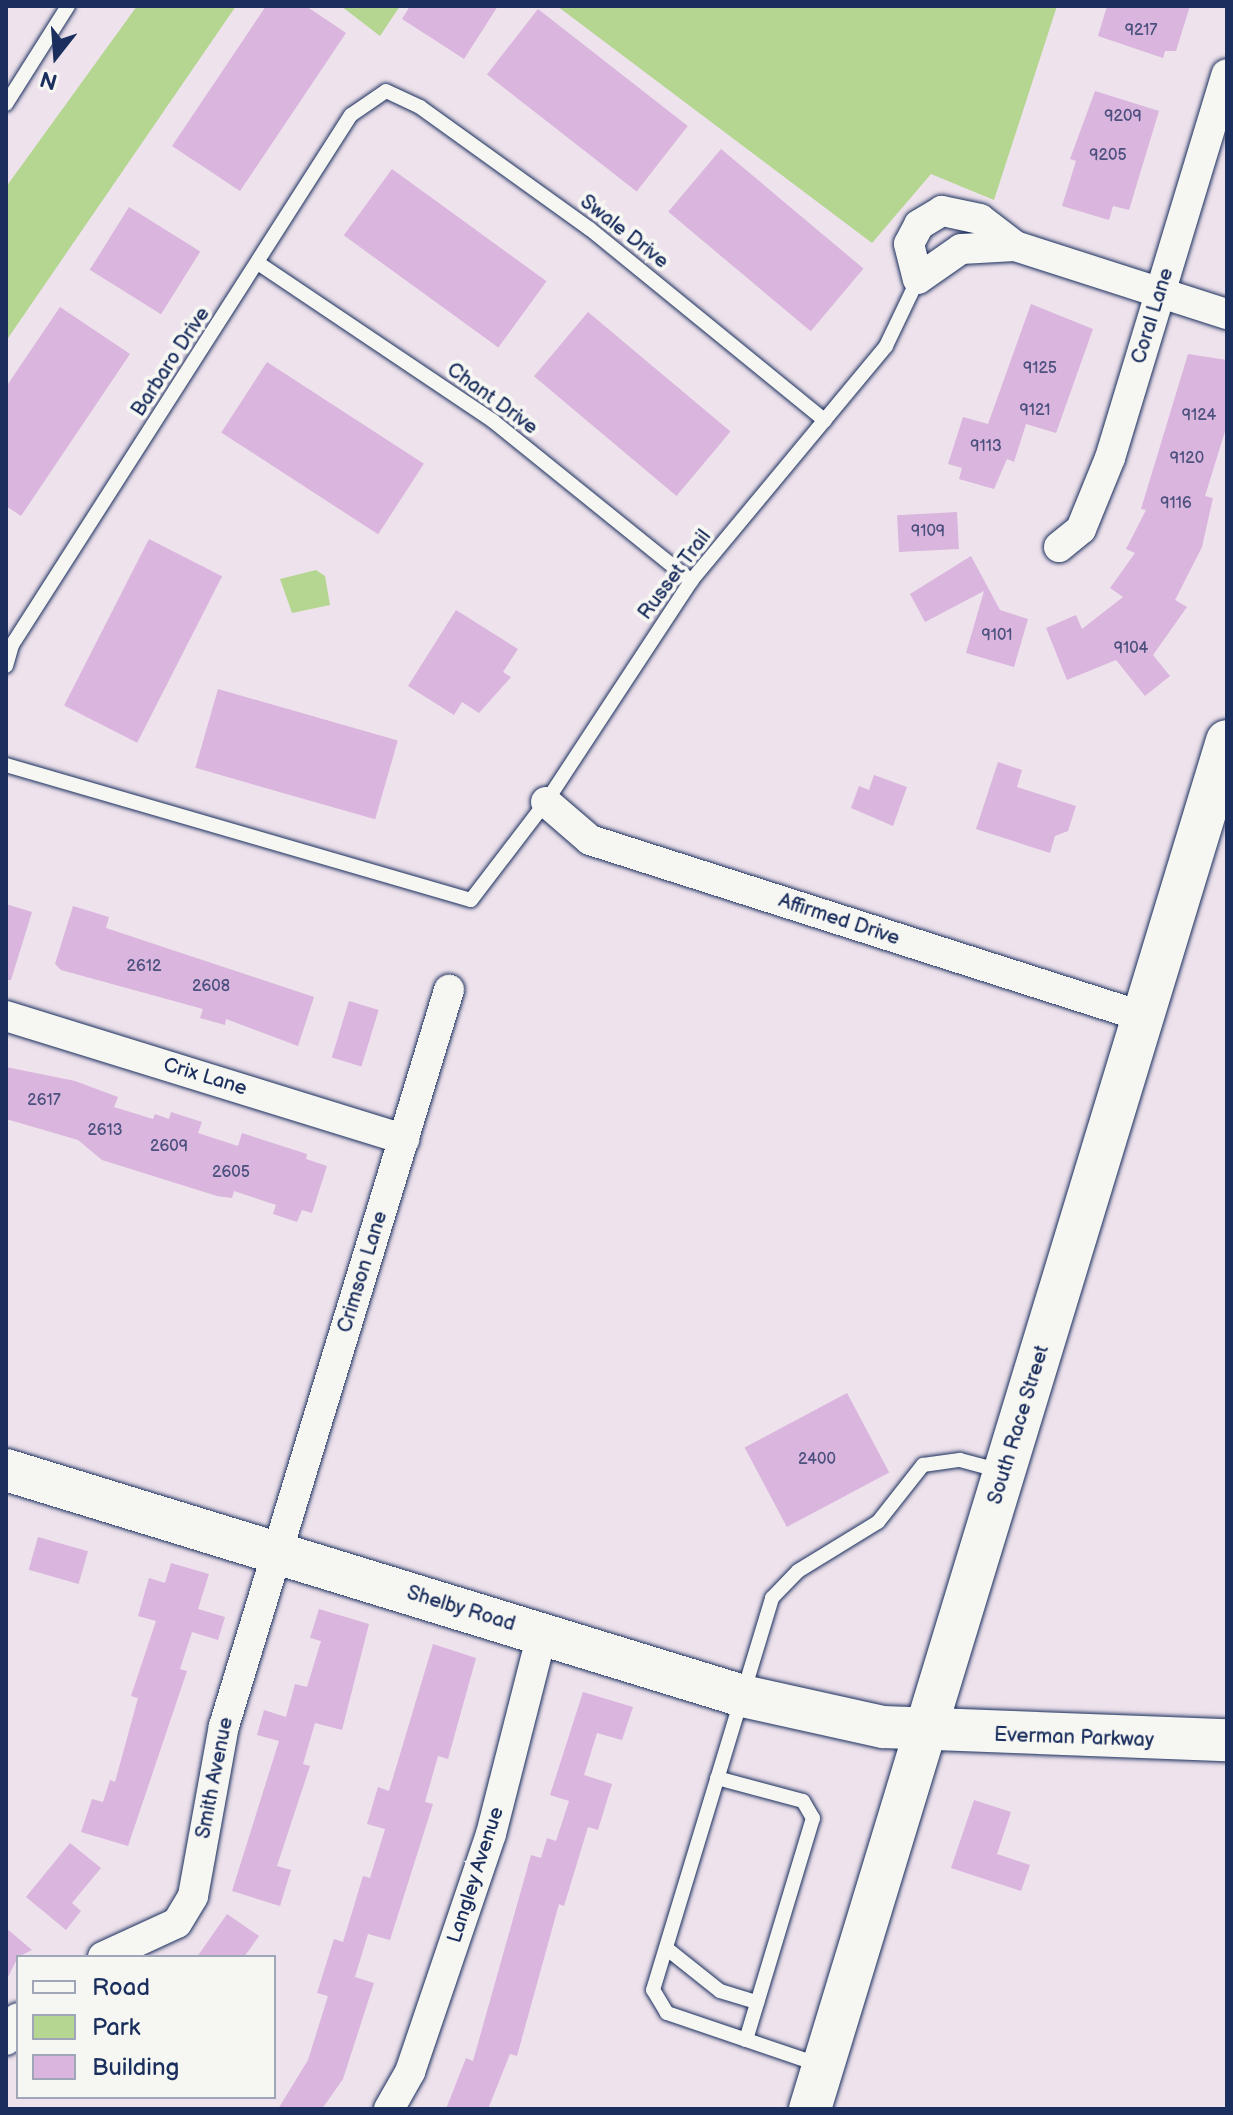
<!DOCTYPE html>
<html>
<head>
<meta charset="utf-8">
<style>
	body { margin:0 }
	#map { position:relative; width:1233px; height:2115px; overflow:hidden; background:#eee2ec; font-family:"Balsamiq Sans",sans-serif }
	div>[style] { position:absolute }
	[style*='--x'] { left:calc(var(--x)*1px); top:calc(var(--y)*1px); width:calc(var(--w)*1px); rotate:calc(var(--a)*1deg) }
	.green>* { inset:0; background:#b4d690 }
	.building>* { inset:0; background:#dab5de; transform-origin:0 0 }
	.roads { filter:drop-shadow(0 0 2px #1b2f5e) drop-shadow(0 0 2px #1b2f5e) }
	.lane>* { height:14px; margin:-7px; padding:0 7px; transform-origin:7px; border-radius:7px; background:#f6f6f2 }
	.street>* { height:30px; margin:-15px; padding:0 15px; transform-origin:15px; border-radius:15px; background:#f6f6f2 }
	.secondary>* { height:42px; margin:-21px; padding:0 21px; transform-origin:21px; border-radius:21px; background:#f6f6f2 }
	span { translate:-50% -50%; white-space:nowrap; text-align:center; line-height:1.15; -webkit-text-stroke:8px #f6f6f2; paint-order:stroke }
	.number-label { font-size:16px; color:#4b507e }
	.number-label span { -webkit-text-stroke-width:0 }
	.street-label { font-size:20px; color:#1b2f5e }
	.frame { position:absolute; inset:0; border:8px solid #1b2f5e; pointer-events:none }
	.legend { position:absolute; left:16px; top:1955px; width:260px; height:144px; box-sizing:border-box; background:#f6f6f2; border:2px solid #9ea6b7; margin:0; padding:10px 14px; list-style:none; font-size:24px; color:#1b2f5e }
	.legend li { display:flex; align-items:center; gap:16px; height:40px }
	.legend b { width:40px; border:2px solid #9ea6b7 }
	.north { position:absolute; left:16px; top:16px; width:80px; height:80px; -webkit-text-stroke:6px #f6f6f2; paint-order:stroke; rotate:197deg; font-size:22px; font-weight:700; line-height:32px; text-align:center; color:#1b2f5e }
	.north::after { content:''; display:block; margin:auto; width:28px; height:36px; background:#1b2f5e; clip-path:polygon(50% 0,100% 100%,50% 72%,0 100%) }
</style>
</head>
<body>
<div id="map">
	<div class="green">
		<div style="clip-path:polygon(137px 6px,236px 6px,6px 341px,6px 187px)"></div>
		<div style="clip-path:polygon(341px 6px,400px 6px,380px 36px)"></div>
		<div style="clip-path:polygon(557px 6px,1057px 6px,994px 200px,931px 174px,872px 243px)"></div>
		<div style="clip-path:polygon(316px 570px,325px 576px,330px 605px,292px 613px,280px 579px)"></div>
	</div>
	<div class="building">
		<div style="clip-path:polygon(266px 6px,306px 6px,346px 33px,240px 191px,172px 146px)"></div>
		<div style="clip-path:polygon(410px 6px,498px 6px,464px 59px,402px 19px)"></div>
		<div style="clip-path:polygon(1107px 6px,1190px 6px,1176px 51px,1165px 51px,1163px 58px,1098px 36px)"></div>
		<div style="left:538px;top:9px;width:190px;height:83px;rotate:38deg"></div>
		<div style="clip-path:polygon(1095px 91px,1159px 111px,1129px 210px,1113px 206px,1109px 220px,1062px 206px,1076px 161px,1070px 159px)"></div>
		<div style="left:721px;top:149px;width:186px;height:82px;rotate:40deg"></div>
		<div style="left:392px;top:169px;width:191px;height:82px;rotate:36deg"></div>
		<div style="left:129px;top:207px;width:84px;height:74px;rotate:32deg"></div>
		<div style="clip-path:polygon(1031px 304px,1093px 329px,1056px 433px,1026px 424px,1014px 462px,1007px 459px,994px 489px,959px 479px,962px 468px,948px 464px,963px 417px,988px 424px)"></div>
		<div style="clip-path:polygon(60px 307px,130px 354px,21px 516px,6px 506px,6px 387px)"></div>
		<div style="left:588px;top:312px;width:186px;height:84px;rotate:40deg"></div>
		<div style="clip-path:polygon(1188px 354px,1227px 360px,1227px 425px,1205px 496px,1213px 498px,1202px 547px,1175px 600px,1187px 607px,1153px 655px,1170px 676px,1145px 696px,1116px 660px,1067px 680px,1046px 628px,1076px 615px,1082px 629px,1123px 597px,1110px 588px,1135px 553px,1126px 549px,1146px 510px,1141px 509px)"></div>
		<div style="left:267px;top:362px;width:187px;height:84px;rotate:33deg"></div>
		<div style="left:957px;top:512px;width:37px;height:60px;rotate:87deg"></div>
		<div style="left:149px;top:539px;width:82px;height:187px;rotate:27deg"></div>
		<div style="clip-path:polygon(971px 556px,1000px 610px,1028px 619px,1014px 667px,966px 653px,984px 591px,925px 622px,910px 594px)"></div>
		<div style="clip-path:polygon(456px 610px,518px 649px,503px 672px,511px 677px,479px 713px,462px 702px,454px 715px,408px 686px)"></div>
		<div style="left:218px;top:689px;width:187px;height:82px;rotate:16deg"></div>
		<div style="clip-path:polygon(998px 762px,1022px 770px,1017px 787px,1076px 806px,1068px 831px,1055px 836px,1050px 853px,976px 829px)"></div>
		<div style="clip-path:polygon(874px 775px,907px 787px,893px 826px,851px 808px,859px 786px,869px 790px)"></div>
		<div style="clip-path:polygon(6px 904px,32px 912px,11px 980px,6px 980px)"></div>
		<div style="clip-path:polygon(73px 906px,109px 917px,106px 928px,314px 997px,298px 1046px,226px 1019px,225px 1025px,200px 1018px,203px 1009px,61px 970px,55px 964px)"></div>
		<div style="left:349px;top:1001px;width:31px;height:59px;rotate:17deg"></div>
		<div style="clip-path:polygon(6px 1067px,75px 1081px,118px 1097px,114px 1107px,153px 1119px,155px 1114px,169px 1119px,171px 1112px,202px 1122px,198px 1133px,238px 1146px,242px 1133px,307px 1154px,306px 1159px,327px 1166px,312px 1213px,302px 1210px,297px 1222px,273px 1214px,276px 1205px,234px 1191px,232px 1198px,217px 1196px,102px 1160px,78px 1140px,6px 1119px)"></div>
		<div style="left:847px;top:1393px;width:90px;height:116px;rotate:62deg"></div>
		<div style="left:38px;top:1537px;width:52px;height:34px;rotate:16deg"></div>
		<div style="clip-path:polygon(171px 1563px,209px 1574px,198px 1609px,225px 1617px,218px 1640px,192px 1632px,180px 1669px,187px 1671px,128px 1846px,81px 1832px,92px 1799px,103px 1802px,110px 1780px,115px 1782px,138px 1698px,131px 1696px,156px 1621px,138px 1616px,149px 1578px,165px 1583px)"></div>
		<div style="clip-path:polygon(319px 1609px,369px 1624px,342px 1730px,315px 1723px,303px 1764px,310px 1766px,277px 1866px,291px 1870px,280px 1906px,232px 1891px,279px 1741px,257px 1735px,264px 1710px,286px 1717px,295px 1684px,307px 1687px,321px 1641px,310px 1638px)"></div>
		<div style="clip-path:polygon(433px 1644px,476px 1658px,448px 1759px,438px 1756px,425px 1802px,433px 1804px,390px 1940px,368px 1934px,355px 1977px,374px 1983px,343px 2079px,322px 2109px,278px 2109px,308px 2060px,328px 1996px,317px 1993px,334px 1939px,343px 1942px,363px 1876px,370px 1878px,385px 1829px,367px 1824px,378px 1787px,389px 1791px)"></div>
		<div style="clip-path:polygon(583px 1692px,633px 1707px,622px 1740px,597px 1733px,584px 1775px,612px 1784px,598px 1830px,588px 1827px,564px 1906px,559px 1904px,517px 2056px,510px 2054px,488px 2109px,446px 2109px,466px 2058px,473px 2061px,531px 1855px,541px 1858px,547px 1838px,556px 1841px,569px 1801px,550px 1795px)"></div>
		<div style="clip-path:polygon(974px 1800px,1011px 1812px,997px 1854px,1030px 1865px,1021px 1891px,951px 1868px)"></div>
		<div style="clip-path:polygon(70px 1843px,101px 1868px,72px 1903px,81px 1911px,66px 1930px,26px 1897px)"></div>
		<div style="clip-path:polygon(227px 1914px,259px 1936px,244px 1957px,197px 1957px)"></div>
		<div style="clip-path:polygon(6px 1928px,32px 1950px,18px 1957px,6px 1981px)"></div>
	</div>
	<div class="roads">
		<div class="lane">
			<div style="--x:6;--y:104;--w:116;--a:-57.7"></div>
			<div style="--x:258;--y:263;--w:283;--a:33.9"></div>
			<div style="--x:493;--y:421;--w:255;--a:38.9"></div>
			<div style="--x:6;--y:666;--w:22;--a:-74"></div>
			<div style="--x:12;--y:645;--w:629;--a:-57.4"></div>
			<div style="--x:351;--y:115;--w:42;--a:-34.4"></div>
			<div style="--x:386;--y:91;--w:38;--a:25"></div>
			<div style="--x:420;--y:107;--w:209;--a:35.7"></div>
			<div style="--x:590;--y:229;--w:303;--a:39.2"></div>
			<div style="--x:6;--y:765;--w:484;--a:16.2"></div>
			<div style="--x:471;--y:900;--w:123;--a:-52.6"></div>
			<div style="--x:546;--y:802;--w:264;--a:-56.7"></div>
			<div style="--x:691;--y:581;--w:305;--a:-50.3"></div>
			<div style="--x:886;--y:346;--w:74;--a:-64.5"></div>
			<div style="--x:717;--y:1778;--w:89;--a:15"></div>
			<div style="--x:803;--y:1801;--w:20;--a:60"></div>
			<div style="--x:813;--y:1818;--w:232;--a:106.8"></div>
			<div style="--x:666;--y:1948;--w:69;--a:38.5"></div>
			<div style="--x:720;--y:1991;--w:39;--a:17"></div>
			<div style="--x:820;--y:2065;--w:162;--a:-161.2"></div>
			<div style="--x:667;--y:2013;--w:27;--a:-121"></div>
			<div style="--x:653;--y:1990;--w:410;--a:-73.1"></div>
			<div style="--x:772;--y:1598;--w:37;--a:-46"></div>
			<div style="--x:798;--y:1571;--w:94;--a:-31.5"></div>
			<div style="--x:878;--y:1522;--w:73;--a:-51.7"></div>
			<div style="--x:923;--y:1465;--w:37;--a:-8"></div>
			<div style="--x:960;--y:1460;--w:42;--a:15"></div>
		</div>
		<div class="street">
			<div style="--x:1015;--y:246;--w:44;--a:-142.4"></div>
			<div style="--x:980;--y:219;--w:39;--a:-168"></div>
			<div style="--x:942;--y:211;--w:27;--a:149"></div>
			<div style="--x:919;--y:225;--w:21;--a:118"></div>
			<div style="--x:909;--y:244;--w:36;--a:76"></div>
			<div style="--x:918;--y:279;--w:52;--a:-34.9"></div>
			<div style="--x:961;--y:249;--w:54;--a:-3.2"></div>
			<div style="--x:1015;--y:246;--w:223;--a:17.8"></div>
			<div style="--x:1059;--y:547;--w:28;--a:-39"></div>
			<div style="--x:1081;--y:529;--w:77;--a:-67.8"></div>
			<div style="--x:1110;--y:458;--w:401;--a:-73.1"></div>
			<div style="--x:546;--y:802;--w:58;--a:40.8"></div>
			<div style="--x:590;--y:840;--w:582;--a:17.72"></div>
			<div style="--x:6;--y:1016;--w:417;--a:17.2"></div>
			<div style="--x:103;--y:1957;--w:81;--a:-24.7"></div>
			<div style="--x:177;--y:1923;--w:31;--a:-59"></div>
			<div style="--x:193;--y:1896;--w:173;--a:-79.7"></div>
			<div style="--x:224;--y:1726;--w:770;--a:-73"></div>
			<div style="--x:6;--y:2040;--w:25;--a:-61"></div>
			<div style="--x:389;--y:2109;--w:43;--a:-60.4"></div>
			<div style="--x:410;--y:2072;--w:251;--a:-71.2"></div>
			<div style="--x:491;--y:1834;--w:206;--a:-75.7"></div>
		</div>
		<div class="secondary">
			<div style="--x:6;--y:1470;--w:771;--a:17.05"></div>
			<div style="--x:743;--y:1696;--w:143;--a:12.5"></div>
			<div style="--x:883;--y:1727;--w:344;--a:2.2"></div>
			<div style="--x:810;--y:2109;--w:1430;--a:-73.05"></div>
		</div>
	</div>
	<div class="number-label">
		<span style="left:1141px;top:31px">9217</span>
		<span style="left:1123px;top:117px">9209</span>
		<span style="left:1108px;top:156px">9205</span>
		<span style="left:1040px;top:369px">9125</span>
		<span style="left:1035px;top:411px">9121</span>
		<span style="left:1199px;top:416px">9124</span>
		<span style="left:986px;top:447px">9113</span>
		<span style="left:1187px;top:459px">9120</span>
		<span style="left:1176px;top:504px">9116</span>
		<span style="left:928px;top:532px">9109</span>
		<span style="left:997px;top:636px">9101</span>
		<span style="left:1131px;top:649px">9104</span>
		<span style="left:144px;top:967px">2612</span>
		<span style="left:211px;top:987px">2608</span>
		<span style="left:44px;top:1101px">2617</span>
		<span style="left:105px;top:1131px">2613</span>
		<span style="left:169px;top:1147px">2609</span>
		<span style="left:231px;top:1173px">2605</span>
		<span style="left:817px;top:1460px">2400</span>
	</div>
	<div class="street-label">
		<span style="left:624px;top:232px;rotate:38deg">Swale Drive</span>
		<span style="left:1153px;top:316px;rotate:-73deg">Coral Lane</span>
		<span style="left:171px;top:362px;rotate:-57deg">Barbaro Drive</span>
		<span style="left:492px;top:399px;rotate:36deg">Chant Drive</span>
		<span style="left:675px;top:575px;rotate:-53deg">Russet Trail</span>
		<span style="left:839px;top:920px;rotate:18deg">Affirmed Drive</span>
		<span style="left:205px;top:1077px;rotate:17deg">Crix Lane</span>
		<span style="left:363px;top:1272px;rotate:-73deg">Crimson Lane</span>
		<span style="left:1019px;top:1425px;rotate:-73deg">South Race Street</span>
		<span style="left:461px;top:1609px;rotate:17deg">Shelby Road</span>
		<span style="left:1074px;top:1738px;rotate:2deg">Everman Parkway</span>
		<span style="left:215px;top:1778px;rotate:-79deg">Smith Avenue</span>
		<span style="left:476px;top:1875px;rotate:-72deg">Langley Avenue</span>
	</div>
	<div class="frame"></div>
	<ul class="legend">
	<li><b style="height:10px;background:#f6f6f2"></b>Road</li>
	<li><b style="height:22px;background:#b4d690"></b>Park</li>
	<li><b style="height:22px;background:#dab5de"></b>Building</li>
	</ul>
	<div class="north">N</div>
</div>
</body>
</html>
